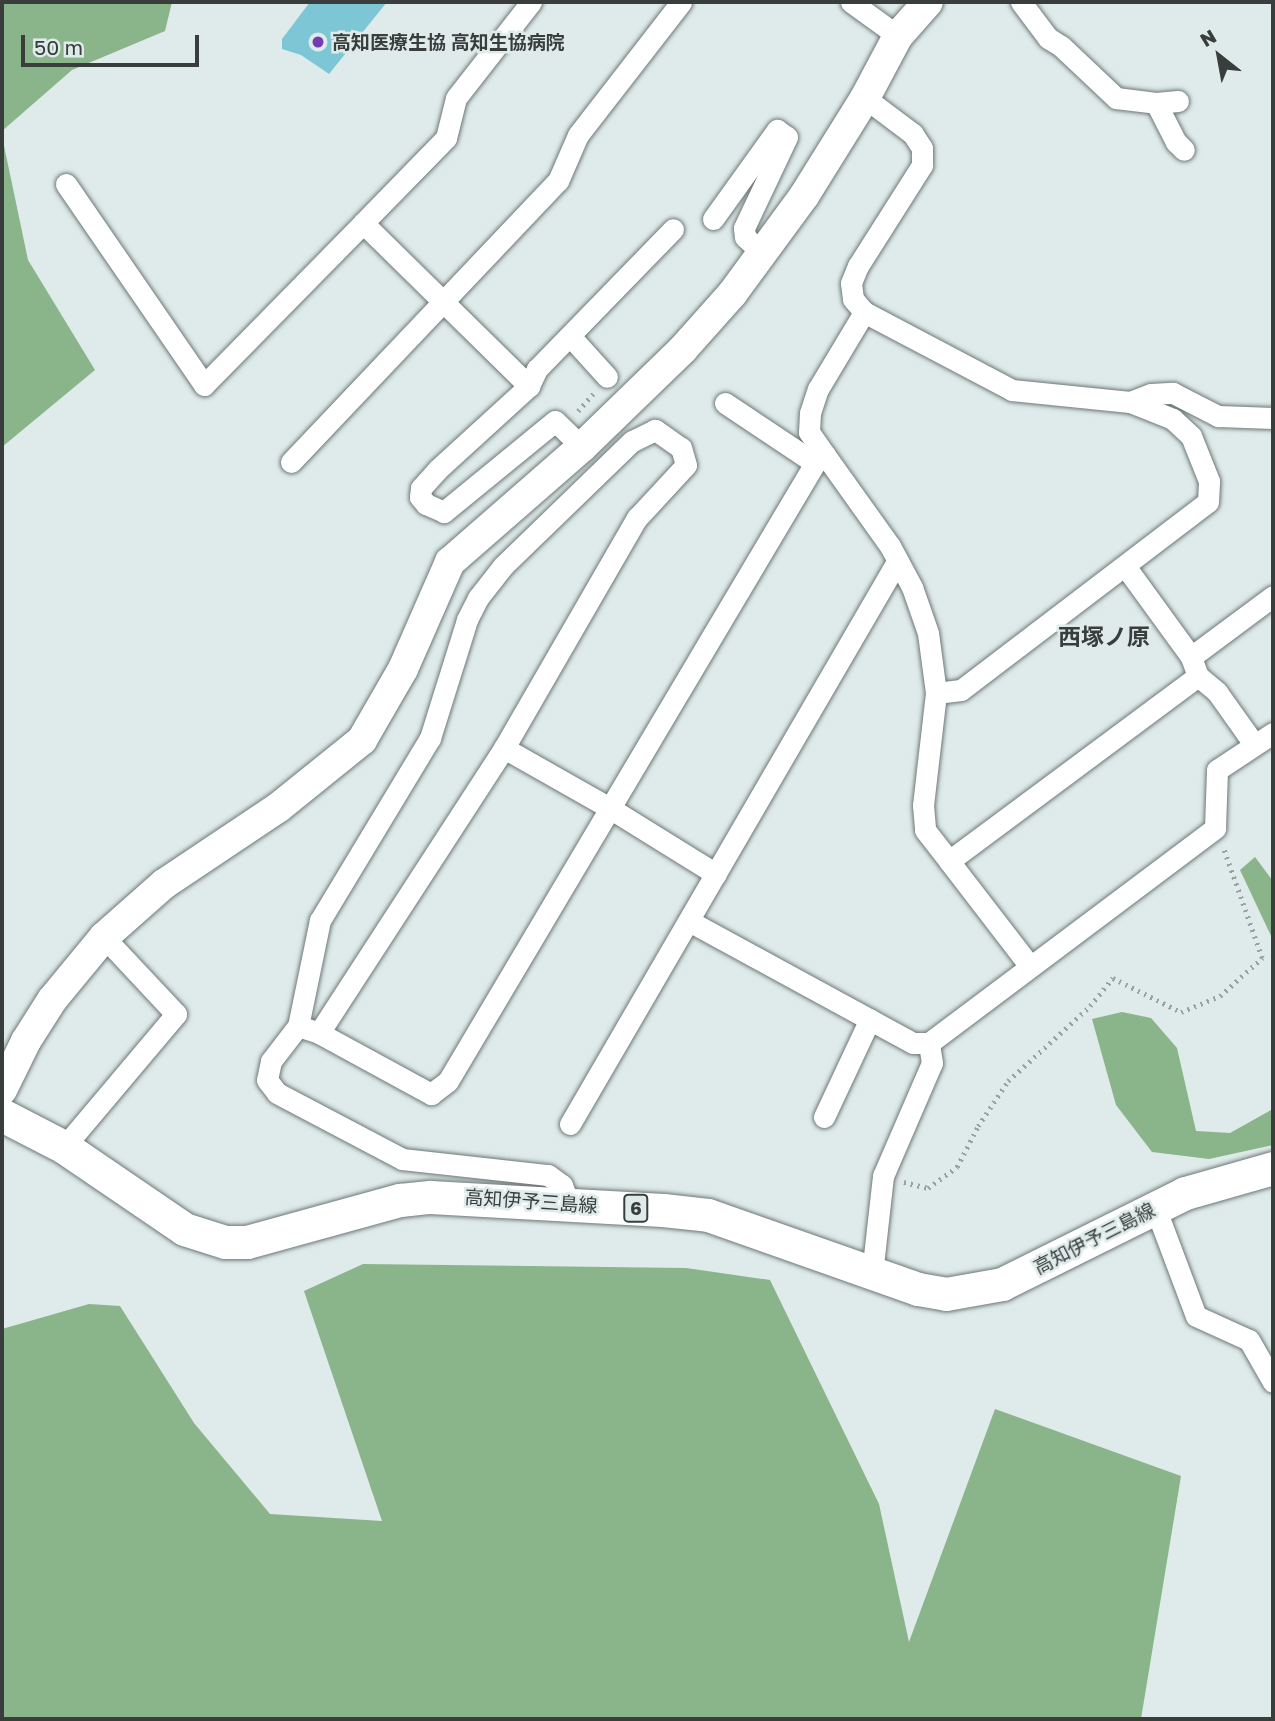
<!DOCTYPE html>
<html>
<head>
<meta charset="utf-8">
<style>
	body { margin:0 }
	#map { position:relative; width:1275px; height:1721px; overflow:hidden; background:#dfebea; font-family:"Golos Text","Noto Sans JP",sans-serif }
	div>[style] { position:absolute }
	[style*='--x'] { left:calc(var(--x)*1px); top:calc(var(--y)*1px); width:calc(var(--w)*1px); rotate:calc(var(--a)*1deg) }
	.forest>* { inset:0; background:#8ab48a }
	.building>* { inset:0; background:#7dc6d5 }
	.path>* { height:4.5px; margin-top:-2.25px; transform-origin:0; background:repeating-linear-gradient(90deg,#99a2a1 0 2px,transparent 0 7px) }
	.roads { filter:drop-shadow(0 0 2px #6d7877) drop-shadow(0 0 2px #6d7877) }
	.street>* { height:21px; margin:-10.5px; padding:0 10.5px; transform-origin:10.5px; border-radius:10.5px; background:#fff }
	.secondary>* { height:30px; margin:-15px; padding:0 15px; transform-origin:15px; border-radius:15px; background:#fff }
	.primary>* { height:33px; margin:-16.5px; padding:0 16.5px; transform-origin:16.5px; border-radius:16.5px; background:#fff }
	.dots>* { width:19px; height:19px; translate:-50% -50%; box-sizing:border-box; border:4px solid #dfebea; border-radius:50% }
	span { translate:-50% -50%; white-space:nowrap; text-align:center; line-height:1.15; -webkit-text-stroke:5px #dfebea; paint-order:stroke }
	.shield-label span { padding:2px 5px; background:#dfebea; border:2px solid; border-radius:5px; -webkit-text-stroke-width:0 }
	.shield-label { font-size:18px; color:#393e3d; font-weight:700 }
	.poi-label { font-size:19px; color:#393e3d; font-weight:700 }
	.left { translate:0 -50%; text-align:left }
	.street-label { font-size:19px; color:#393e3d }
	.quarter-label { font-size:23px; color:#393e3d; font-weight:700 }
	.frame { position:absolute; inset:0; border:4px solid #393e3d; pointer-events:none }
	.north { position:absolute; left:1184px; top:21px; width:70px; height:70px; -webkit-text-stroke:5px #dfebea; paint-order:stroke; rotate:329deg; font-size:19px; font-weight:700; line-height:28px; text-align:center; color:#393e3d }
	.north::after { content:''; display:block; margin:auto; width:24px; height:32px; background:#393e3d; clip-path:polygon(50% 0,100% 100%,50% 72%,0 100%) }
	.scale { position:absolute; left:21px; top:35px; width:178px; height:32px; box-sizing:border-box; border:4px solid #393e3d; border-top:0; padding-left:9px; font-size:21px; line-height:24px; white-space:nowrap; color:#393e3d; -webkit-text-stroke:5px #dfebea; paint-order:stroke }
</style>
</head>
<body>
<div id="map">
	<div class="forest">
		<div style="clip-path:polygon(2px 2px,172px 2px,165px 31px,72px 70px,2px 131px)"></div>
		<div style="clip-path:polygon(2px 136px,28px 260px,95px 370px,2px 447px)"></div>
		<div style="clip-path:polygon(1255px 857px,1273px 881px,1273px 940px,1240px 870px)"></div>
		<div style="clip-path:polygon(1122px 1012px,1151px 1018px,1177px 1048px,1196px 1131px,1230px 1133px,1273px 1109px,1273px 1145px,1209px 1159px,1152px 1152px,1116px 1105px,1092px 1019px)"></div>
		<div style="clip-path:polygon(363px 1264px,686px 1268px,770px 1280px,879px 1504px,909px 1642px,995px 1409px,1181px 1476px,1141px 1719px,2px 1719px,2px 1329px,89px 1304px,120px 1306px,194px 1423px,270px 1514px,382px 1521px,304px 1291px)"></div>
	</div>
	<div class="building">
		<div style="clip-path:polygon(310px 2px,387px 2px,329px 74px,301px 55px,282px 49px,282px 39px)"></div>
	</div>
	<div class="path">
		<div style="--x:578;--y:411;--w:23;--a:-49"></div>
		<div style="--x:904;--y:1182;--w:25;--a:14"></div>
		<div style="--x:928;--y:1188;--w:36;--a:-36"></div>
		<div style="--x:957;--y:1167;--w:46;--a:-62.9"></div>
		<div style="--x:978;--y:1126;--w:54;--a:-56.3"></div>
		<div style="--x:1008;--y:1081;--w:111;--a:-42.4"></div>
		<div style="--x:1090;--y:1006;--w:36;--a:-51"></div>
		<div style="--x:1113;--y:978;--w:76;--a:26.6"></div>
		<div style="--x:1181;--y:1012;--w:42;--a:-22.3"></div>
		<div style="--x:1220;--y:996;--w:57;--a:-42.1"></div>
		<div style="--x:1262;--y:958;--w:118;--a:-109.4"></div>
	</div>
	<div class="roads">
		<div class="street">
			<div style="--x:851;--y:2;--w:58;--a:35.9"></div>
			<div style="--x:1021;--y:2;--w:45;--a:53.1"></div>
			<div style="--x:1048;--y:38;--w:15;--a:32"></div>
			<div style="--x:1061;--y:46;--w:76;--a:43.4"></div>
			<div style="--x:1116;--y:98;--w:40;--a:7.1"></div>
			<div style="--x:1156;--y:103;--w:22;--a:-5"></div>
			<div style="--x:1156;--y:103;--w:44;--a:62.9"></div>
			<div style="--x:1176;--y:142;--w:11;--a:45"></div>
			<div style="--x:66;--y:184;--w:244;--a:55.5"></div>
			<div style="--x:204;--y:385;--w:227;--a:-45.5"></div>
			<div style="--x:363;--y:223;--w:233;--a:44.5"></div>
			<div style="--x:713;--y:219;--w:110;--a:-54.3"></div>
			<div style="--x:777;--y:130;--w:12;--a:35"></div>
			<div style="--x:787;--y:137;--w:101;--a:115.3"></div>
			<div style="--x:744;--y:228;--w:9;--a:84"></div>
			<div style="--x:745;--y:237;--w:23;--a:43"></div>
			<div style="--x:363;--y:223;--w:119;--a:-45.7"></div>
			<div style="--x:446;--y:138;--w:41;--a:-76"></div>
			<div style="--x:456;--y:98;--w:122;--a:-52"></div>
			<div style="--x:570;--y:336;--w:55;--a:47.9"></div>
			<div style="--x:1130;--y:402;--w:22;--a:-21"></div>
			<div style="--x:1151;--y:394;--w:22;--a:-3"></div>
			<div style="--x:1173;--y:393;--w:51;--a:27.1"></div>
			<div style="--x:1218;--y:416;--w:55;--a:2.1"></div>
			<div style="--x:725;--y:403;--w:108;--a:33.7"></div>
			<div style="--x:582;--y:447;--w:37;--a:-136"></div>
			<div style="--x:555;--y:421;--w:144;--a:140.7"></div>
			<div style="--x:444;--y:512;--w:20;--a:-156"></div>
			<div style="--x:426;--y:504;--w:9;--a:-131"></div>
			<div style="--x:420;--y:497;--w:9;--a:-84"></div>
			<div style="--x:421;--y:488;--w:24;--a:-48"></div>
			<div style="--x:437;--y:470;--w:125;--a:-42.4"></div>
			<div style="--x:529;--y:386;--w:19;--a:-65"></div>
			<div style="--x:537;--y:369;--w:195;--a:-45.8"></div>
			<div style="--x:825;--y:455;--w:28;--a:-125"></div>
			<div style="--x:809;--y:432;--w:19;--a:-87"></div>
			<div style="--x:810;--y:413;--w:25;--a:-72"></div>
			<div style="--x:818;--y:389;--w:90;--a:-59.1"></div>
			<div style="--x:291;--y:462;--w:388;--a:-46.5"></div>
			<div style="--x:558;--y:181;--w:50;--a:-66.5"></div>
			<div style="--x:578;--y:135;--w:168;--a:-52.2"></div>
			<div style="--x:1125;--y:566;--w:112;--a:54"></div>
			<div style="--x:1191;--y:657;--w:20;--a:70"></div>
			<div style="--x:1198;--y:676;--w:25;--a:40"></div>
			<div style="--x:1217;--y:692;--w:64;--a:54.6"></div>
			<div style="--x:1191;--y:657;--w:102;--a:-36.6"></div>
			<div style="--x:936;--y:693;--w:113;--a:96.6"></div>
			<div style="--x:923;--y:805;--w:25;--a:85"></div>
			<div style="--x:925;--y:830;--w:39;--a:52"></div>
			<div style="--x:504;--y:748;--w:120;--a:29.6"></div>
			<div style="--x:608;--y:807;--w:127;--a:31.8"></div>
			<div style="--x:689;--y:921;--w:255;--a:28.6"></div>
			<div style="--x:913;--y:1043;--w:16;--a:0"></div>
			<div style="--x:929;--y:1043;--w:358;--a:-36.9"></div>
			<div style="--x:1215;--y:828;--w:58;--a:-88"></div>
			<div style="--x:1217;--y:770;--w:67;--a:-33.5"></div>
			<div style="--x:1029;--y:965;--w:131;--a:-127.6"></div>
			<div style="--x:949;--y:861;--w:310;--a:-36.6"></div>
			<div style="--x:298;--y:1026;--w:22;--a:18"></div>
			<div style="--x:319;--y:1033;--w:128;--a:28.6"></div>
			<div style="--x:431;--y:1094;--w:21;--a:-37"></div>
			<div style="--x:448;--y:1081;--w:719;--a:-59.3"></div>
			<div style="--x:815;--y:463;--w:13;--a:-39"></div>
			<div style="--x:825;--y:455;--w:112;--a:54.5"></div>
			<div style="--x:890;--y:546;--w:47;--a:61.8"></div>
			<div style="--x:912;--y:587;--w:49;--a:70.8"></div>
			<div style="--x:928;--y:633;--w:61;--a:82.4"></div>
			<div style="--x:936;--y:693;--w:25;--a:-7"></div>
			<div style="--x:961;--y:690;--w:310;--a:-37.3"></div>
			<div style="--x:1208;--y:502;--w:21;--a:-87"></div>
			<div style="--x:1209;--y:481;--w:48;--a:-111.8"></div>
			<div style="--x:1191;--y:436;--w:25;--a:-137"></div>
			<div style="--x:1173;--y:419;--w:46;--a:-158.4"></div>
			<div style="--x:1130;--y:402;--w:119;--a:-174.2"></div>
			<div style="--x:1012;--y:390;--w:167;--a:-152.2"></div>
			<div style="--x:864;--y:312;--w:17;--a:-130"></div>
			<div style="--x:853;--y:299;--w:16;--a:-97"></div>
			<div style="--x:851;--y:283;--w:18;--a:-68"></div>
			<div style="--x:858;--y:266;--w:120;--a:-57.6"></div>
			<div style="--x:922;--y:165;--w:17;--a:-90"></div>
			<div style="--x:922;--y:148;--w:17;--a:-123"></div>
			<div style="--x:913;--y:134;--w:60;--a:-143.1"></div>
			<div style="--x:319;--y:1033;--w:340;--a:-57"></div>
			<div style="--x:504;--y:748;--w:266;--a:-60"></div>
			<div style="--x:637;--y:518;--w:72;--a:-47.2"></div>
			<div style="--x:686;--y:465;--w:18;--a:-106"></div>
			<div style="--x:681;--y:448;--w:32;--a:-145"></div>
			<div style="--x:655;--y:430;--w:25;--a:154"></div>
			<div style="--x:632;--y:441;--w:180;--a:135.9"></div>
			<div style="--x:503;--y:566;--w:41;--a:128"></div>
			<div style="--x:478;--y:598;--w:25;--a:117"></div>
			<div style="--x:467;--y:620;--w:124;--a:107.4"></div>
			<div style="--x:430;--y:738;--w:213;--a:121.1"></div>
			<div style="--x:320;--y:920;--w:108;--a:101.7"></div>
			<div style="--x:298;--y:1026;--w:44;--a:127.6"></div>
			<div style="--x:271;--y:1061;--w:19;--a:102"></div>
			<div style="--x:267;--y:1080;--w:16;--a:52"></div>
			<div style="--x:277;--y:1093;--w:141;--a:27.8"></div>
			<div style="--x:402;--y:1159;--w:147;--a:6.3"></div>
			<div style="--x:548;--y:1175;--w:17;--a:36"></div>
			<div style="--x:562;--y:1185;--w:20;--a:70"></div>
			<div style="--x:824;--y:1117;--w:108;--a:-64.9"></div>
			<div style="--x:570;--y:1124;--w:652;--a:-59.82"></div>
			<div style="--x:64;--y:1147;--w:174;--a:-49.9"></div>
			<div style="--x:176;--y:1014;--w:105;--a:-133.1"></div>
			<div style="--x:1155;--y:1207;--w:116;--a:69.4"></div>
			<div style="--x:1196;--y:1316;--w:58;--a:24.4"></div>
			<div style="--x:1249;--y:1340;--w:48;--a:60.3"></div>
			<div style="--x:872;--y:1274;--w:99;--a:-83.6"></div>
			<div style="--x:883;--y:1176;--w:123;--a:-66.6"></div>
			<div style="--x:932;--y:1063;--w:20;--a:-99"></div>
		</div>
		<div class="secondary">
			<div style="--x:2;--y:1090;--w:55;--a:-63.9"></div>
			<div style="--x:26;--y:1041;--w:49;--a:-57.6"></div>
			<div style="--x:52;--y:1000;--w:82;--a:-50.5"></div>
			<div style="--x:104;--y:937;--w:80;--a:-41.5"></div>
			<div style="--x:164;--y:884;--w:138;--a:-33.8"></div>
			<div style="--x:279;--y:807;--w:107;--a:-38.9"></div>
			<div style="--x:362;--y:740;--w:82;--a:-60"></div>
			<div style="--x:403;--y:669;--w:117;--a:-66.3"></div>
			<div style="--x:450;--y:562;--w:175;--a:-41.1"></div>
			<div style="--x:582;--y:447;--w:141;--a:-44.1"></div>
			<div style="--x:683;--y:349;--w:74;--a:-48.3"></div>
			<div style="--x:732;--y:294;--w:122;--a:-53.7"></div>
			<div style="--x:804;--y:196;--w:115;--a:-58.1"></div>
			<div style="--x:865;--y:98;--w:70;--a:-62"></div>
			<div style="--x:898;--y:36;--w:45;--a:-48.6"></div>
		</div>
		<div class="primary">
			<div style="--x:2;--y:1115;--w:70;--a:27.3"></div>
			<div style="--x:64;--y:1147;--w:145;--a:34.3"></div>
			<div style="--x:184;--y:1229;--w:43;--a:17.6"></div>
			<div style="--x:225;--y:1242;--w:22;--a:0"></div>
			<div style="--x:247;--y:1242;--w:159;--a:-15.4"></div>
			<div style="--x:400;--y:1200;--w:30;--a:-6"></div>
			<div style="--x:430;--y:1197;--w:233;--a:3.2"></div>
			<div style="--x:663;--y:1210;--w:45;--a:6.3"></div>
			<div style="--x:708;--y:1215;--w:223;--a:19.4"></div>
			<div style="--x:918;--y:1289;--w:28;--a:10"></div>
			<div style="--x:946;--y:1294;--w:57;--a:-10.1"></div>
			<div style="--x:1002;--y:1284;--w:204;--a:-26.4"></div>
			<div style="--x:1185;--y:1193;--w:91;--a:-15.9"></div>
		</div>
	</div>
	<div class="dots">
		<div style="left:318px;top:42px;background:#723cb2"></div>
	</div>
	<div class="shield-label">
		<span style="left:636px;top:1208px">6</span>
	</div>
	<div class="poi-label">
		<span class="left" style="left:332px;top:42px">高知医療生協 高知生協病院</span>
	</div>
	<div class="street-label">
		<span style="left:531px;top:1201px;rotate:4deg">高知伊予三島線</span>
		<span style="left:1094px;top:1238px;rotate:-27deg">高知伊予三島線</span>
	</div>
	<div class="quarter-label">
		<span style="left:1104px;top:636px">西塚ノ原</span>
	</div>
	<div class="frame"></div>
	<div class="north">N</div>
	<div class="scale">50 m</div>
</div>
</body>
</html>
